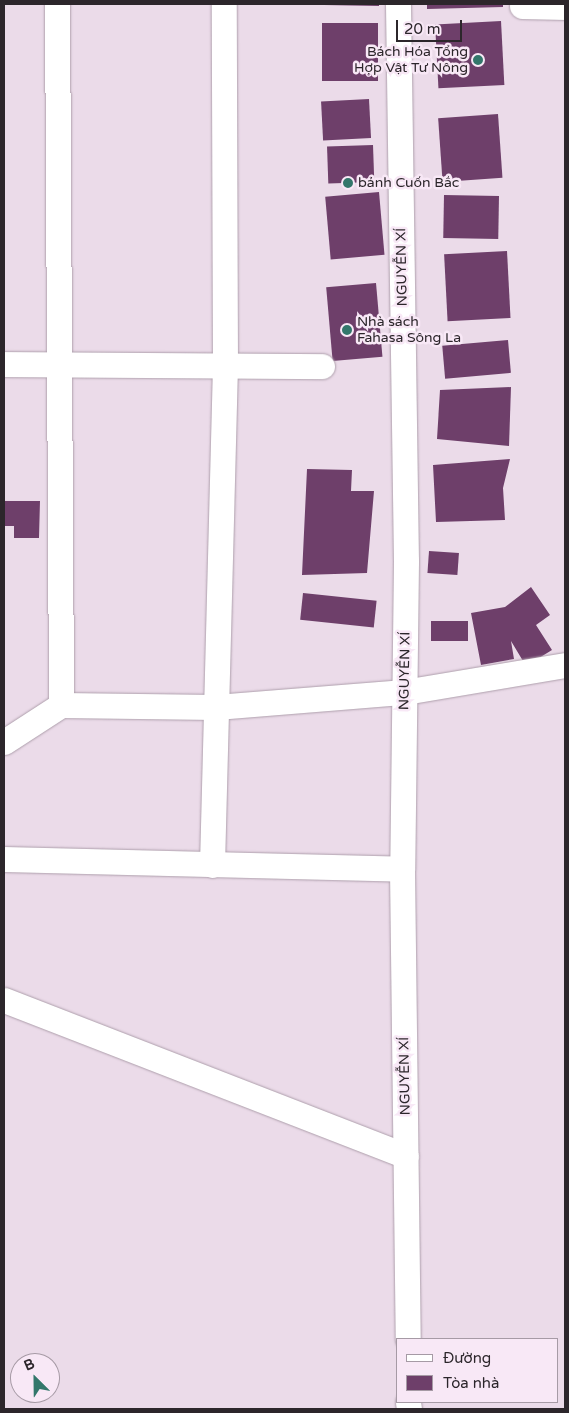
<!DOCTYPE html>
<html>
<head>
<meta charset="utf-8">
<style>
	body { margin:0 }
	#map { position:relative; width:569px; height:1413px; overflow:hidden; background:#ebdbe9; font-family:"Varela Round",sans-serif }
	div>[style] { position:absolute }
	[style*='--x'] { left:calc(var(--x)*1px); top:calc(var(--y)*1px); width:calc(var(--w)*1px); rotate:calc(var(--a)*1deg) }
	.building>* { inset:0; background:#6e3f6a; transform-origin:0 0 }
	.roads { filter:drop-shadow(0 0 1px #ae9fac) drop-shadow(0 0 1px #ae9fac) }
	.minor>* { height:25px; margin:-12.5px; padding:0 12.5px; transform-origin:12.5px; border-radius:12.5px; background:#fff }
	.dots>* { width:14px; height:14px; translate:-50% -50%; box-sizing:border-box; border:2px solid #f8e8f6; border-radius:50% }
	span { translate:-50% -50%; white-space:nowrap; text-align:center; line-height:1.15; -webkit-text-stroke:5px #f8e8f6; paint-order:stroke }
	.poi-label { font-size:14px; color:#2c262b }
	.right { translate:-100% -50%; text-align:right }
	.left { translate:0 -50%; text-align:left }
	.street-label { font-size:14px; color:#2c262b }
	.frame { position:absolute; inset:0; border:5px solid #2c262b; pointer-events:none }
	.legend { position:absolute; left:396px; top:1338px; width:162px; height:65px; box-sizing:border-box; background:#f8e8f6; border:1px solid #a69aa5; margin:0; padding:6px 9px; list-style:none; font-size:15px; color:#2c262b }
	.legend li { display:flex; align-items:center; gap:10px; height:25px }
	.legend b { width:25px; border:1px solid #a69aa5 }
	.north { position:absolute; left:10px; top:1353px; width:50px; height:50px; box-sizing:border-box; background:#f8e8f6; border:1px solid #a69aa5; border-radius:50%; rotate:337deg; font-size:14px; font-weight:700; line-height:20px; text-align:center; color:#2c262b }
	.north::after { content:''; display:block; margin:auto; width:18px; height:22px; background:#33776b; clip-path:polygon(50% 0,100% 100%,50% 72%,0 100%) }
	.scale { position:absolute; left:396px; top:20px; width:66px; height:22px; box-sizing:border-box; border:2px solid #2c262b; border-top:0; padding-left:6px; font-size:15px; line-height:18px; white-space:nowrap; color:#2c262b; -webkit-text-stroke:4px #f8e8f6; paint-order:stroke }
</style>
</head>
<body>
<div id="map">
	<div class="building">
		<div style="clip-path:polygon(324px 4px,379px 4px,379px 6px,324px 5px)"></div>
		<div style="clip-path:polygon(427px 4px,503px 4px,503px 7px,427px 9px)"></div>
		<div style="left:501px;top:21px;width:64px;height:66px;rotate:87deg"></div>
		<div style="left:322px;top:23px;width:56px;height:58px"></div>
		<div style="left:369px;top:99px;width:39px;height:48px;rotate:87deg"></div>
		<div style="left:498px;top:114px;width:64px;height:60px;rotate:86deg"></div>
		<div style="left:373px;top:145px;width:37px;height:46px;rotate:88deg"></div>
		<div style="left:379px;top:192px;width:63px;height:54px;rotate:85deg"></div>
		<div style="left:444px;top:195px;width:55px;height:43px;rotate:1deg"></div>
		<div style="left:507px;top:251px;width:67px;height:63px;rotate:87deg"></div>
		<div style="left:376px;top:283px;width:74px;height:50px;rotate:85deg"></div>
		<div style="left:508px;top:340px;width:33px;height:66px;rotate:85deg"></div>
		<div style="clip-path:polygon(511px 387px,509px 446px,437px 439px,440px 390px)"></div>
		<div style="clip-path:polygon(510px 459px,503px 488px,505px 520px,436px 522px,433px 465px)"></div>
		<div style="clip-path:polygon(307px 469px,352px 470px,351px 491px,374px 491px,367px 573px,302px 575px)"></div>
		<div style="clip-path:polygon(4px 501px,40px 501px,39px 538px,14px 538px,14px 526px,4px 526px)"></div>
		<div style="left:429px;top:551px;width:30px;height:22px;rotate:4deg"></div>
		<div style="clip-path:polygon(531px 587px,550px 615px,536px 625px,552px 650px,526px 666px,511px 641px,514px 659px,481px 665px,471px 613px,505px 607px)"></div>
		<div style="left:303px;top:593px;width:74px;height:27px;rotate:6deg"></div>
		<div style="left:468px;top:621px;width:20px;height:37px;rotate:90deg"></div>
	</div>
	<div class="roads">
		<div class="minor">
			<div style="--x:57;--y:4;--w:701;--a:89.67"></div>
			<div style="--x:398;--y:4;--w:557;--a:89.18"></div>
			<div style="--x:406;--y:561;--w:308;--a:90.7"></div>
			<div style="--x:402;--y:869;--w:470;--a:89.3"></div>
			<div style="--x:522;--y:6;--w:43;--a:1.3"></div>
			<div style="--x:4;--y:364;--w:318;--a:0.4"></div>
			<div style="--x:4;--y:742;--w:68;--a:-33"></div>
			<div style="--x:61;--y:705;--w:155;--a:0.7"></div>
			<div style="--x:216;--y:707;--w:189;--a:-4.6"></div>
			<div style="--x:404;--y:692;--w:163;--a:-9.5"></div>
			<div style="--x:4;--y:859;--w:398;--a:1.4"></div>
			<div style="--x:212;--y:865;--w:500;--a:-88.51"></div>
			<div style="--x:225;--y:365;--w:361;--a:-90.2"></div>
			<div style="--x:4;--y:1000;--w:431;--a:21.2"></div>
			<div style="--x:408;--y:1402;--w:7;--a:82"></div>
		</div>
	</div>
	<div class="dots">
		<div style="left:478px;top:60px;background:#33776b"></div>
		<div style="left:348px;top:183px;background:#33776b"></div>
		<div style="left:347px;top:330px;background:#33776b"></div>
	</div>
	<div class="poi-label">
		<span class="right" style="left:468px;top:60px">Bách Hóa Tổng<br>Hợp Vật Tư Nông</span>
		<span class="left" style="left:358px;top:183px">bánh Cuốn Bắc</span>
		<span class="left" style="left:357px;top:330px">Nhà sách<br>Fahasa Sông La</span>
	</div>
	<div class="street-label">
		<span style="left:402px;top:267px;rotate:-91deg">NGUYỄN XÍ</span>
		<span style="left:405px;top:671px;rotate:-89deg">NGUYỄN XÍ</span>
		<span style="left:405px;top:1076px;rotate:-91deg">NGUYỄN XÍ</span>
	</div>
	<div class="frame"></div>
	<ul class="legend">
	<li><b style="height:6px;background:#fff"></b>Đường</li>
	<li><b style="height:14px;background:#6e3f6a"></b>Tòa nhà</li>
	</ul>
	<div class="north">B</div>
	<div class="scale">20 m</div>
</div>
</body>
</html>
